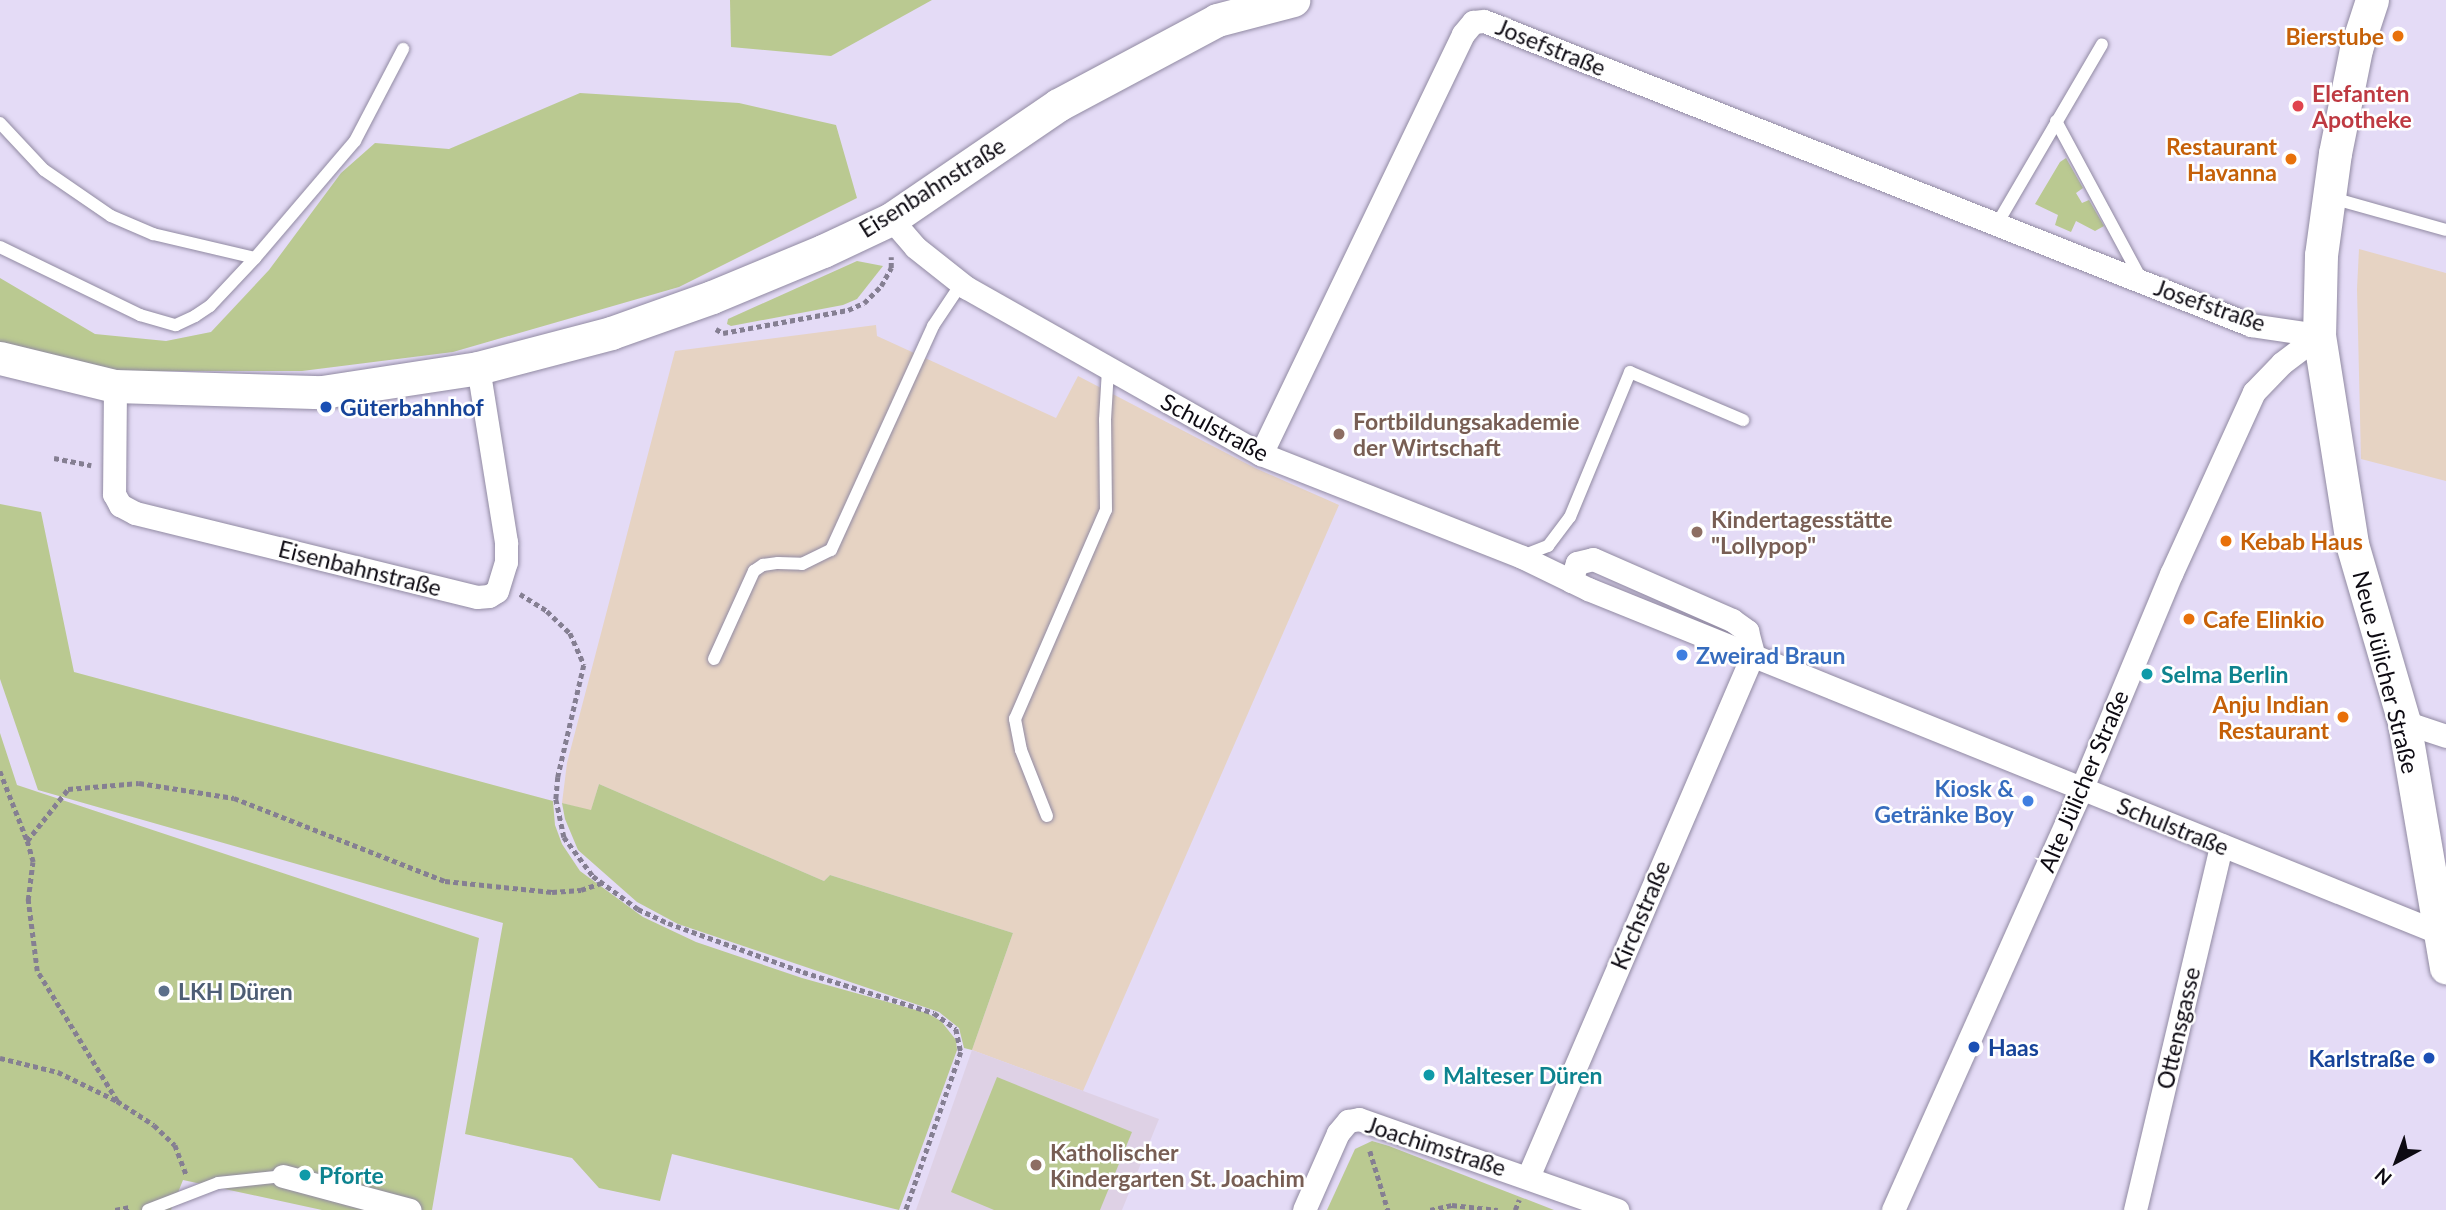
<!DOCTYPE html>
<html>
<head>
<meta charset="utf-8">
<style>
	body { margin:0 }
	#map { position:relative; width:2446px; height:1210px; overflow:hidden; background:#e4dbf6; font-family:Lato,sans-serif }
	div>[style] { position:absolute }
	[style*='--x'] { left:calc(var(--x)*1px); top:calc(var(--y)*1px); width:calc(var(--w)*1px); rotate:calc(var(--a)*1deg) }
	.industrial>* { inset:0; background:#e6d3c3 }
	.education>* { inset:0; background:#ded1e5 }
	.green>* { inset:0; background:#bac991 }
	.path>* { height:4.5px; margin-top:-2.25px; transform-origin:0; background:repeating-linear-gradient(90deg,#857f92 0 5px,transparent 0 8.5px) }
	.roads { filter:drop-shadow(0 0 2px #918aa2) drop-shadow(0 0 2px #918aa2) }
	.lane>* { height:12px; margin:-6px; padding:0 6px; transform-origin:6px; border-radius:6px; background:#fff }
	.street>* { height:23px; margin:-11.5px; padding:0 11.5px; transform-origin:11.5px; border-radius:11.5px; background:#fff }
	.secondary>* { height:33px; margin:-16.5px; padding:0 16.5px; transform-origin:16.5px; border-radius:16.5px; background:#fff }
	.dots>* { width:19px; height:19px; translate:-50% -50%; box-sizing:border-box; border:4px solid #fff; border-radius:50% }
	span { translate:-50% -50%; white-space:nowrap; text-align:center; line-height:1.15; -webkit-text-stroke:5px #fff; paint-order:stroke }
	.food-label { font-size:23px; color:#c56008; font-weight:700 }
	.right { translate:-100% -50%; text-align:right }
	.left { translate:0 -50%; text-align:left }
	.street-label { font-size:23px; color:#0d0a12 }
	.health-label { font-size:23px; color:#be3a42; font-weight:700 }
	.transit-label { font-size:23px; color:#164399; font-weight:700 }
	.education-label { font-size:23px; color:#785e54; font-weight:700 }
	.shop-label { font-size:23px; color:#366cbe; font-weight:700 }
	.culture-label { font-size:23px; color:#0d838f; font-weight:700 }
	.service-label { font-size:23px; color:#4e5e75; font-weight:700 }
	.north { position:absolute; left:2362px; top:1126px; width:70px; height:70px; -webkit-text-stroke:5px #fff; paint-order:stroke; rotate:221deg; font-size:19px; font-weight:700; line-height:28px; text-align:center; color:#0d0a12 }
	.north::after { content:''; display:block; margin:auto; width:24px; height:32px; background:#0d0a12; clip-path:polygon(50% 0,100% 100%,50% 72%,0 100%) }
</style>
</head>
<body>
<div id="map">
	<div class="industrial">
		<div style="clip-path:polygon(2359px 249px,2446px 273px,2446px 481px,2361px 459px,2357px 289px)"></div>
		<div style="clip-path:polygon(876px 325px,877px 336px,1056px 418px,1078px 376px,1255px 468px,1339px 505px,1083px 1091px,972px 1050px,1013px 933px,830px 875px,824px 881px,599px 784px,591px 811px,562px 803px,567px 763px,675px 351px)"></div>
	</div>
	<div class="education">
		<div style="clip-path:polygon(972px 1050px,1159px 1119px,1122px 1210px,916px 1210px)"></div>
	</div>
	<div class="green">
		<div style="clip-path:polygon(730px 0,932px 0,831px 56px,731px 47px)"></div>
		<div style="clip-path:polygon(580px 93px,739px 103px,836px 125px,857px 198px,679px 287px,453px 352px,302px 371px,102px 371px,0 343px,0 278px,95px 334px,166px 341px,211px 332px,269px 270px,341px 173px,375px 143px,449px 149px)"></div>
		<div style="clip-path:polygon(2066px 158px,2083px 188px,2076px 193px,2082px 203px,2089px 200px,2104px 226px,2095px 231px,2076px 221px,2071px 232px,2055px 225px,2058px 215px,2035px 204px,2060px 162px)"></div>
		<div style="clip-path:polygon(857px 261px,883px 266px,857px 299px,843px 305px,731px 326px,727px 324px,728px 319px)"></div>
		<div style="clip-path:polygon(0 504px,41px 512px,74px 672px,553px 801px,555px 825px,562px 844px,580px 871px,643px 917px,696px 942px,802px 978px,927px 1013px,941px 1021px,956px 1040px,957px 1050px,899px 1210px,672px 1154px,660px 1201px,599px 1188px,572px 1158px,465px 1134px,503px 923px,38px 790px,0 679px)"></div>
		<div style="clip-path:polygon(0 733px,17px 785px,479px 938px,432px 1210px,322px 1210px,183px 1180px,171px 1210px,0 1210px)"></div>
		<div style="clip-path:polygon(599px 784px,824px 881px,830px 875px,1013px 933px,972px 1050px,964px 1048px,959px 1028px,939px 1012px,678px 924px,637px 902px,578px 850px,565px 819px,562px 803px,591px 810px)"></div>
		<div style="clip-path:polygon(997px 1077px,1132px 1132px,1100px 1210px,994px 1210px,951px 1192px)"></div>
		<div style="clip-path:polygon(1372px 1141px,1389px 1146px,1554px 1210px,1327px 1210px,1355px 1149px)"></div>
	</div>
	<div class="path">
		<div style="--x:716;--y:329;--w:8;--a:30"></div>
		<div style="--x:723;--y:333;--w:127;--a:-10.4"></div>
		<div style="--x:848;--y:310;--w:17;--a:-24"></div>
		<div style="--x:864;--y:303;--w:24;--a:-45"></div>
		<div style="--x:881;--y:286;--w:21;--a:-61"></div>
		<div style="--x:891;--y:268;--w:11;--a:-90"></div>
		<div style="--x:54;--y:458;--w:38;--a:11"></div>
		<div style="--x:520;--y:594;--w:32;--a:32"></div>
		<div style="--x:547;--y:611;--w:32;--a:44"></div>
		<div style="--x:570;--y:633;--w:35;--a:66"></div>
		<div style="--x:584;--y:665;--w:115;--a:103.1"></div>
		<div style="--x:558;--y:777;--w:22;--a:95"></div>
		<div style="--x:556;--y:799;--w:39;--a:78"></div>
		<div style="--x:564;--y:837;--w:49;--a:53.4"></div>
		<div style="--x:593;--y:876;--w:56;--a:36.3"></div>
		<div style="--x:638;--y:909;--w:33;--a:25"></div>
		<div style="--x:668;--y:923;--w:144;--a:19.9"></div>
		<div style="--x:803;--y:972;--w:137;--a:17.4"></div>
		<div style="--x:934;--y:1013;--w:27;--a:36"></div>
		<div style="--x:956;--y:1029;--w:24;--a:78"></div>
		<div style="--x:961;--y:1052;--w:167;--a:109.2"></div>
		<div style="--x:0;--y:771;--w:74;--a:68.6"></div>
		<div style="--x:0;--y:1058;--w:60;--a:13.6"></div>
		<div style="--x:58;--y:1072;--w:66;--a:26.2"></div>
		<div style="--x:117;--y:1101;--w:44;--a:33"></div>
		<div style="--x:154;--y:1125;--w:29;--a:44"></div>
		<div style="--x:175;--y:1145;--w:31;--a:69"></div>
		<div style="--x:117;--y:1101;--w:153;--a:-121.6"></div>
		<div style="--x:37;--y:971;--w:72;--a:-97.2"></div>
		<div style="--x:28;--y:900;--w:38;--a:-83"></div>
		<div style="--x:33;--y:862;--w:22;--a:-106"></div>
		<div style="--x:27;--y:841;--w:66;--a:-51.7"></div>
		<div style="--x:68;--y:789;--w:71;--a:-4.8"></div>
		<div style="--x:139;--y:783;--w:96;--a:9"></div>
		<div style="--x:234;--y:798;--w:227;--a:21.5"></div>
		<div style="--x:445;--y:881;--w:108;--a:5.9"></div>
		<div style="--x:552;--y:892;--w:29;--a:-4"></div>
		<div style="--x:581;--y:890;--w:21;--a:-19"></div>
		<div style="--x:1370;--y:1151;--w:62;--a:73"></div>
		<div style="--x:115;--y:1210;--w:14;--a:-12"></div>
		<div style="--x:1430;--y:1210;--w:23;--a:-13"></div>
		<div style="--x:1452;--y:1205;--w:46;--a:6.2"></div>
		<div style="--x:1515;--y:1210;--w:11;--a:-68"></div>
	</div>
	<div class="roads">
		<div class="lane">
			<div style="--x:2056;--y:121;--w:182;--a:61.7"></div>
			<div style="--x:0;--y:123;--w:64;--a:46.9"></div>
			<div style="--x:44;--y:170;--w:81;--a:34.5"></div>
			<div style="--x:111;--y:216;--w:46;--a:23.2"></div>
			<div style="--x:153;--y:234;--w:105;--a:13.2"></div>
			<div style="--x:2332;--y:198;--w:118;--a:15.7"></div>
			<div style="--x:1997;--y:224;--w:208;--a:-59.7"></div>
			<div style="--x:0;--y:247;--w:156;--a:25.9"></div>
			<div style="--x:140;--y:315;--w:37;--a:16"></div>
			<div style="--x:176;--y:325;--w:21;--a:-25"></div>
			<div style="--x:195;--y:316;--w:18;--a:-34"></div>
			<div style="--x:210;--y:306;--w:66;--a:-46.8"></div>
			<div style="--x:255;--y:258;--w:154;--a:-49.5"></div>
			<div style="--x:355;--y:141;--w:104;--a:-62.4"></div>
			<div style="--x:1522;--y:556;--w:28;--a:-21"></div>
			<div style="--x:1548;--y:546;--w:36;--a:-53"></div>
			<div style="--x:1570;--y:517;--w:157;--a:-67.5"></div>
			<div style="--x:1630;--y:372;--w:123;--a:23"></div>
			<div style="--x:714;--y:659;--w:97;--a:-65.6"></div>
			<div style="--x:754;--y:571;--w:11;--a:-34"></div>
			<div style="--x:763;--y:565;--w:15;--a:-8"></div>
			<div style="--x:778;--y:563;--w:24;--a:2"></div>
			<div style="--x:802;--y:564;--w:32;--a:-26"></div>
			<div style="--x:831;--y:550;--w:246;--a:-65.5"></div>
			<div style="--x:933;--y:326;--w:50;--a:-56.3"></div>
			<div style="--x:1047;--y:816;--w:71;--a:-111.5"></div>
			<div style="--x:1021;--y:750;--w:32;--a:-101"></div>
			<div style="--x:1015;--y:719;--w:228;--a:-66.5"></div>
			<div style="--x:1106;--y:510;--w:90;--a:-90.6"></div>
			<div style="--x:1105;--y:420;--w:51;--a:-86.6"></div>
			<div style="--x:148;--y:1210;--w:75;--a:-21.1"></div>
			<div style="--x:218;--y:1183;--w:65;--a:-6.1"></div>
		</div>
		<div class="street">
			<div style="--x:891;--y:219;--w:37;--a:49"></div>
			<div style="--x:915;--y:247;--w:66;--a:38.3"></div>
			<div style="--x:967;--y:288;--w:338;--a:29.5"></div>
			<div style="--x:1261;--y:454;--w:281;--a:21.5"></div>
			<div style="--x:1522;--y:557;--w:73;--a:25.9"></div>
			<div style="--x:1588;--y:589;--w:919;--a:21.99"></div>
			<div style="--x:115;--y:386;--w:108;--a:90.5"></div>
			<div style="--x:114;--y:494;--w:13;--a:61"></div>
			<div style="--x:120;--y:505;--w:17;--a:28"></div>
			<div style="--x:135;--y:513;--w:352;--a:13.8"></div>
			<div style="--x:477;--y:597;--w:12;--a:-5"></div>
			<div style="--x:489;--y:596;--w:9;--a:-32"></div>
			<div style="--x:497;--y:591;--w:30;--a:-73"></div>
			<div style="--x:506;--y:562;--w:20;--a:-90"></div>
			<div style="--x:506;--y:542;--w:176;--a:-99.1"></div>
			<div style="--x:1261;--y:454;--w:466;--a:-64.3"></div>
			<div style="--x:1463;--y:34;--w:16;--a:-50"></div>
			<div style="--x:1473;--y:22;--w:11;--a:-5"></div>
			<div style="--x:1484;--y:21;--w:825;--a:21.62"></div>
			<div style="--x:2251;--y:325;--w:69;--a:8.4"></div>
			<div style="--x:1571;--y:581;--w:19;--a:-72"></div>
			<div style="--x:1577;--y:563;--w:16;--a:-14"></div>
			<div style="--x:1593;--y:559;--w:152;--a:23.7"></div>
			<div style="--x:1732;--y:620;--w:19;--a:36"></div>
			<div style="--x:1747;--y:631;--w:24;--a:75"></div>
			<div style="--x:2404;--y:722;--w:44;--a:18.4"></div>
			<div style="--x:283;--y:1176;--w:131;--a:15"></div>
			<div style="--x:1528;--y:1177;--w:569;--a:-66.72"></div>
			<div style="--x:1304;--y:1210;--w:84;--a:-66.2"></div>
			<div style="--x:1338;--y:1133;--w:16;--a:-50"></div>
			<div style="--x:1348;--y:1121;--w:11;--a:-10"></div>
			<div style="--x:1359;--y:1119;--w:274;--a:19.4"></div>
			<div style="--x:1893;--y:1210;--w:460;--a:-65.9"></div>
			<div style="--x:2081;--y:790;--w:234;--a:-67.4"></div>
			<div style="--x:2171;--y:574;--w:200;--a:-65.5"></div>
			<div style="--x:2254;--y:392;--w:40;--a:-46"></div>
			<div style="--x:2282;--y:363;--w:46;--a:-37.1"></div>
			<div style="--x:2135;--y:1210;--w:375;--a:-76.7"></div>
		</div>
		<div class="secondary">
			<div style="--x:2372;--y:0;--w:52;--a:108.1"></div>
			<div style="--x:2356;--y:49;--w:106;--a:101.4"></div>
			<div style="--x:2335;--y:153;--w:103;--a:97.8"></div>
			<div style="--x:2321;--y:255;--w:80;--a:91.4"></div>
			<div style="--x:2319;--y:335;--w:212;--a:81"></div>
			<div style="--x:2352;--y:544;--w:185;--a:73.7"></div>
			<div style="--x:2404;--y:722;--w:249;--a:80.3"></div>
			<div style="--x:0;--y:358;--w:118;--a:13.7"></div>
			<div style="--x:115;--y:386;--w:207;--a:1.7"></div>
			<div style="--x:322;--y:392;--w:158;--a:-8.7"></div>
			<div style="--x:478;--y:368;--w:138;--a:-14.7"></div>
			<div style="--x:611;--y:333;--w:107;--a:-19.6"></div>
			<div style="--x:712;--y:297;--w:120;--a:-22.5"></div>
			<div style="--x:823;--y:251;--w:75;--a:-25.2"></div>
			<div style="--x:891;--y:219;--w:202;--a:-34.3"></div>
			<div style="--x:1058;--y:105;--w:180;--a:-28.1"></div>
			<div style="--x:1217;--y:20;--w:79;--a:-14.7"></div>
		</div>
	</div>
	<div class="dots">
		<div style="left:2398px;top:36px;background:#e8710a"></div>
		<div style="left:2298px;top:106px;background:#e0444e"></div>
		<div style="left:2291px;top:159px;background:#e8710a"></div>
		<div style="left:326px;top:407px;background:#1a4fb4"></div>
		<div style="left:1339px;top:434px;background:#8d6e63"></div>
		<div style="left:1697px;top:532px;background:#8d6e63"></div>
		<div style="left:2226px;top:541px;background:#e8710a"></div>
		<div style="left:2189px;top:619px;background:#e8710a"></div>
		<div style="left:1682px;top:655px;background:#3f7fe0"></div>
		<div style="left:2147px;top:674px;background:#0f9aa8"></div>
		<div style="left:2343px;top:717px;background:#e8710a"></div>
		<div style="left:2028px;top:801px;background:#3f7fe0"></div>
		<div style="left:164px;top:991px;background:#5c6f8a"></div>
		<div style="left:1974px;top:1047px;background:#1a4fb4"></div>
		<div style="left:2429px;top:1058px;background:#1a4fb4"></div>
		<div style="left:1429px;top:1075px;background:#0f9aa8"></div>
		<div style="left:1036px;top:1165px;background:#8d6e63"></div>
		<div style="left:305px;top:1175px;background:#0f9aa8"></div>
	</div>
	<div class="food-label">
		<span class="right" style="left:2384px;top:36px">Bierstube</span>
		<span class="right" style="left:2277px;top:159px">Restaurant<br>Havanna</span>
		<span class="left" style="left:2240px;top:541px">Kebab Haus</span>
		<span class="left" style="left:2203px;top:619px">Cafe Elinkio</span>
		<span class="right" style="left:2329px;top:717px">Anju Indian<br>Restaurant</span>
	</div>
	<div class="street-label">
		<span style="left:1551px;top:47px;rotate:22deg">Josefstraße</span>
		<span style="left:932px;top:187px;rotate:-32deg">Eisenbahnstraße</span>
		<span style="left:2210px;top:305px;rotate:19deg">Josefstraße</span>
		<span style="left:1215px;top:427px;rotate:28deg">Schulstraße</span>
		<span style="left:360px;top:568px;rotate:14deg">Eisenbahnstraße</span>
		<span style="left:2386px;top:672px;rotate:76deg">Neue Jülicher Straße</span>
		<span style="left:2083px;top:781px;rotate:-67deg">Alte Jülicher Straße</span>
		<span style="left:2173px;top:826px;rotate:22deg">Schulstraße</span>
		<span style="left:1640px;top:915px;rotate:-67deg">Kirchstraße</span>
		<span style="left:2178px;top:1028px;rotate:-77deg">Ottensgasse</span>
		<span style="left:1436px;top:1146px;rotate:18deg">Joachimstraße</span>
	</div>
	<div class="health-label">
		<span class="left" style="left:2312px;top:106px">Elefanten<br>Apotheke</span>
	</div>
	<div class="transit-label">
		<span class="left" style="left:340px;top:407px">Güterbahnhof</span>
		<span class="left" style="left:1988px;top:1047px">Haas</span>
		<span class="right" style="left:2415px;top:1058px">Karlstraße</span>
	</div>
	<div class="education-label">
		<span class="left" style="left:1353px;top:434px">Fortbildungsakademie<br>der Wirtschaft</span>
		<span class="left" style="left:1711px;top:532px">Kindertagesstätte<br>"Lollypop"</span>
		<span class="left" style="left:1050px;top:1165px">Katholischer<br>Kindergarten St. Joachim</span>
	</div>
	<div class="shop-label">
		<span class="left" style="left:1696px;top:655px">Zweirad Braun</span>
		<span class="right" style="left:2014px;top:801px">Kiosk &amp;<br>Getränke Boy</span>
	</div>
	<div class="culture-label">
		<span class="left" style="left:2161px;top:674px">Selma Berlin</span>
		<span class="left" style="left:1443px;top:1075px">Malteser Düren</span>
		<span class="left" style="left:319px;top:1175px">Pforte</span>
	</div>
	<div class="service-label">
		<span class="left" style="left:178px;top:991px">LKH Düren</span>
	</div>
	<div class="north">N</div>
</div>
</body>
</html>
